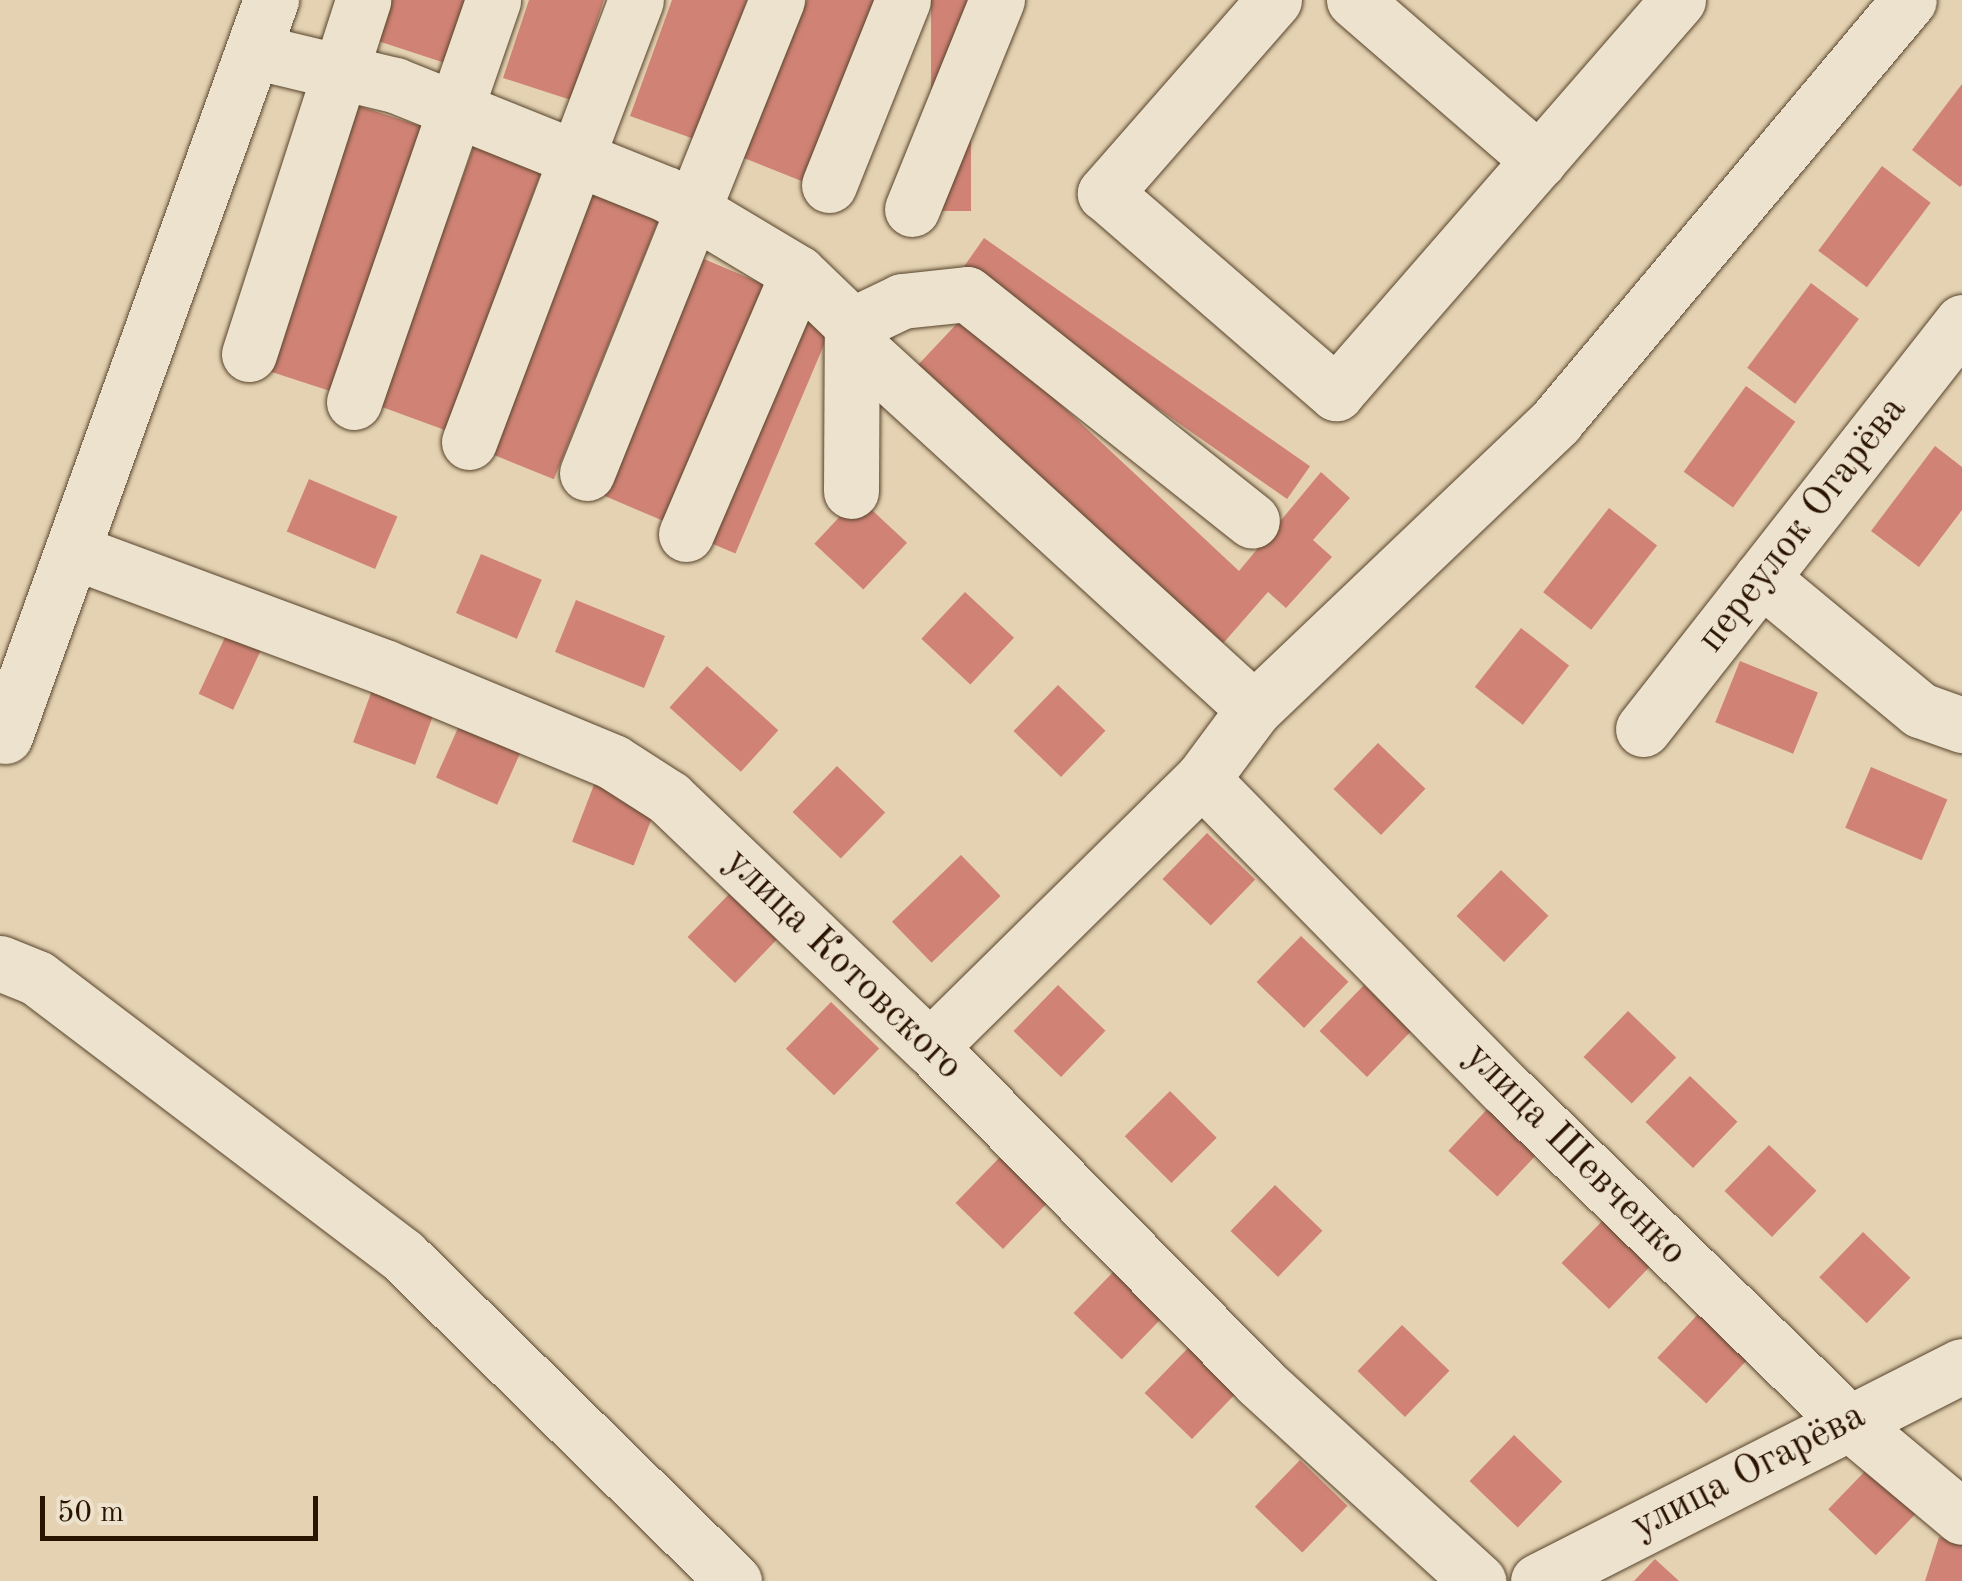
<!DOCTYPE html>
<html>
<head>
<meta charset="utf-8">
<style>
	body { margin:0 }
	#map { position:relative; width:1962px; height:1581px; overflow:hidden; background:#e4d2b2; font-family:"Old Standard TT",serif }
	div>[style] { position:absolute }
	[style*='--x'] { left:calc(var(--x)*1px); top:calc(var(--y)*1px); width:calc(var(--w)*1px); rotate:calc(var(--a)*1deg) }
	.building>* { inset:0; background:#d08375; transform-origin:0 0 }
	.roads { filter:drop-shadow(0 0 2px #58442c) drop-shadow(0 0 2px #58442c) }
	.minor>* { height:55px; margin:-27.5px; padding:0 27.5px; transform-origin:27.5px; border-radius:27.5px; background:#ede2cd }
	span { translate:-50% -50%; white-space:nowrap; text-align:center; line-height:1.15; -webkit-text-stroke:10px #ede2cd; paint-order:stroke }
	.street-label { font-size:40px; color:#2a1400 }
	.scale { position:absolute; left:40px; top:1496px; width:278px; height:45px; box-sizing:border-box; border:5px solid #2a1400; border-top:0; padding-left:12px; font-size:30px; line-height:35px; white-space:nowrap; color:#2a1400; -webkit-text-stroke:8px #ede2cd; paint-order:stroke }
</style>
</head>
<body>
<div id="map">
	<div class="building">
		<div style="clip-path:polygon(391px 0,466px 0,445px 63px,378px 41px)"></div>
		<div style="clip-path:polygon(529px 0,604px 0,571px 100px,503px 78px)"></div>
		<div style="clip-path:polygon(672px 0,747px 0,697px 140px,630px 116px)"></div>
		<div style="clip-path:polygon(807px 0,883px 0,809px 184px,744px 158px)"></div>
		<div style="left:931px;top:0;width:40px;height:211px"></div>
		<div style="clip-path:polygon(1962px 84px,1962px 185px,1960px 187px,1912px 150px)"></div>
		<div style="left:356px;top:105px;width:71px;height:280px;rotate:18deg"></div>
		<div style="left:475px;top:143px;width:72px;height:280px;rotate:20deg"></div>
		<div style="left:1882px;top:166px;width:61px;height:106px;rotate:37deg"></div>
		<div style="left:593px;top:193px;width:71px;height:280px;rotate:22deg"></div>
		<div style="left:984px;top:238px;width:398px;height:40px;rotate:35deg"></div>
		<div style="left:704px;top:259px;width:71px;height:257px;rotate:23deg"></div>
		<div style="left:1811px;top:283px;width:60px;height:106px;rotate:37deg"></div>
		<div style="clip-path:polygon(965px 315px,1239px 571px,1321px 472px,1350px 498px,1313px 540px,1332px 557px,1286px 608px,1268px 592px,1219px 648px,917px 366px)"></div>
		<div style="left:795px;top:316px;width:38px;height:242px;rotate:23deg"></div>
		<div style="left:1746px;top:386px;width:61px;height:106px;rotate:36deg"></div>
		<div style="clip-path:polygon(1935px 446px,1962px 467px,1962px 510px,1919px 567px,1871px 531px)"></div>
		<div style="left:309px;top:479px;width:96px;height:57px;rotate:23deg"></div>
		<div style="left:858px;top:497px;width:67px;height:64px;rotate:43deg"></div>
		<div style="left:1609px;top:508px;width:61px;height:107px;rotate:38deg"></div>
		<div style="left:481px;top:554px;width:66px;height:64px;rotate:23deg"></div>
		<div style="left:965px;top:592px;width:67px;height:64px;rotate:43deg"></div>
		<div style="left:576px;top:600px;width:96px;height:56px;rotate:22deg"></div>
		<div style="left:1521px;top:628px;width:61px;height:75px;rotate:38deg"></div>
		<div style="left:227px;top:633px;width:38px;height:67px;rotate:25deg"></div>
		<div style="left:1740px;top:661px;width:84px;height:66px;rotate:22deg"></div>
		<div style="left:707px;top:666px;width:96px;height:56px;rotate:42deg"></div>
		<div style="left:375px;top:682px;width:66px;height:64px;rotate:20deg"></div>
		<div style="left:1058px;top:685px;width:66px;height:64px;rotate:44deg"></div>
		<div style="left:462px;top:719px;width:67px;height:64px;rotate:24deg"></div>
		<div style="left:1378px;top:743px;width:66px;height:64px;rotate:44deg"></div>
		<div style="left:837px;top:766px;width:67px;height:64px;rotate:44deg"></div>
		<div style="left:1871px;top:767px;width:83px;height:66px;rotate:23deg"></div>
		<div style="left:595px;top:782px;width:66px;height:64px;rotate:21deg"></div>
		<div style="left:1207px;top:833px;width:67px;height:64px;rotate:44deg"></div>
		<div style="left:961px;top:855px;width:57px;height:96px;rotate:46deg"></div>
		<div style="left:1501px;top:870px;width:66px;height:64px;rotate:44deg"></div>
		<div style="left:732px;top:891px;width:66px;height:64px;rotate:44deg"></div>
		<div style="left:1301px;top:936px;width:66px;height:64px;rotate:44deg"></div>
		<div style="left:1058px;top:985px;width:66px;height:64px;rotate:44deg"></div>
		<div style="left:1364px;top:985px;width:66px;height:64px;rotate:44deg"></div>
		<div style="left:831px;top:1002px;width:67px;height:65px;rotate:44deg"></div>
		<div style="left:1628px;top:1011px;width:67px;height:64px;rotate:44deg"></div>
		<div style="left:1690px;top:1076px;width:66px;height:64px;rotate:44deg"></div>
		<div style="left:1170px;top:1091px;width:66px;height:64px;rotate:45deg"></div>
		<div style="left:1492px;top:1104px;width:67px;height:64px;rotate:43deg"></div>
		<div style="left:1769px;top:1145px;width:66px;height:64px;rotate:44deg"></div>
		<div style="left:1000px;top:1157px;width:66px;height:64px;rotate:44deg"></div>
		<div style="left:1275px;top:1185px;width:66px;height:64px;rotate:44deg"></div>
		<div style="left:1606px;top:1217px;width:66px;height:64px;rotate:44deg"></div>
		<div style="left:1863px;top:1232px;width:66px;height:63px;rotate:44deg"></div>
		<div style="left:1118px;top:1267px;width:67px;height:64px;rotate:44deg"></div>
		<div style="left:1701px;top:1311px;width:67px;height:64px;rotate:43deg"></div>
		<div style="left:1402px;top:1325px;width:66px;height:64px;rotate:44deg"></div>
		<div style="left:1189px;top:1347px;width:66px;height:64px;rotate:44deg"></div>
		<div style="left:1514px;top:1435px;width:67px;height:64px;rotate:44deg"></div>
		<div style="left:1300px;top:1460px;width:66px;height:65px;rotate:44deg"></div>
		<div style="left:1872px;top:1464px;width:66px;height:63px;rotate:44deg"></div>
		<div style="clip-path:polygon(1939px 1537px,1962px 1544px,1962px 1581px,1925px 1581px)"></div>
		<div style="clip-path:polygon(1655px 1559px,1679px 1581px,1634px 1581px)"></div>
	</div>
	<div class="roads">
		<div class="minor">
			<div style="--x:1274;--y:0;--w:257;--a:131.2"></div>
			<div style="--x:1105;--y:193;--w:306;--a:40.9"></div>
			<div style="--x:1336;--y:393;--w:521;--a:-48.97"></div>
			<div style="--x:1354;--y:0;--w:245;--a:40.9"></div>
			<div style="--x:253;--y:51;--w:146;--a:13.5"></div>
			<div style="--x:395;--y:85;--w:292;--a:21.9"></div>
			<div style="--x:666;--y:194;--w:154;--a:30.9"></div>
			<div style="--x:798;--y:273;--w:75;--a:43.9"></div>
			<div style="--x:852;--y:325;--w:55;--a:-25.6"></div>
			<div style="--x:902;--y:301;--w:65;--a:-6.1"></div>
			<div style="--x:967;--y:294;--w:364;--a:38.5"></div>
			<div style="--x:829;--y:185;--w:199;--a:-68.2"></div>
			<div style="--x:912;--y:209;--w:226;--a:-67.9"></div>
			<div style="--x:854;--y:343;--w:542;--a:42.46"></div>
			<div style="--x:249;--y:354;--w:372;--a:-72.1"></div>
			<div style="--x:354;--y:402;--w:425;--a:-70.9"></div>
			<div style="--x:469;--y:442;--w:472;--a:-69.3"></div>
			<div style="--x:587;--y:473;--w:510;--a:-68.12"></div>
			<div style="--x:851;--y:491;--w:166;--a:-89.7"></div>
			<div style="--x:686;--y:534;--w:284;--a:-66.8"></div>
			<div style="--x:75;--y:552;--w:330;--a:20.4"></div>
			<div style="--x:384;--y:667;--w:248;--a:22.5"></div>
			<div style="--x:613;--y:762;--w:67;--a:32.7"></div>
			<div style="--x:669;--y:798;--w:361;--a:43.7"></div>
			<div style="--x:930;--y:1047;--w:469;--a:45.4"></div>
			<div style="--x:1259;--y:1381;--w:297;--a:42.4"></div>
			<div style="--x:1761;--y:578;--w:207;--a:39.7"></div>
			<div style="--x:1920;--y:710;--w:45;--a:19.7"></div>
			<div style="--x:1643;--y:729;--w:517;--a:-51.91"></div>
			<div style="--x:5;--y:736;--w:783;--a:-70.13"></div>
			<div style="--x:1202;--y:779;--w:434;--a:45.6"></div>
			<div style="--x:1506;--y:1089;--w:475;--a:44.2"></div>
			<div style="--x:1846;--y:1420;--w:151;--a:39.9"></div>
			<div style="--x:0;--y:963;--w:40;--a:22"></div>
			<div style="--x:37;--y:978;--w:460;--a:37.2"></div>
			<div style="--x:403;--y:1256;--w:464;--a:44.5"></div>
			<div style="--x:930;--y:1047;--w:382;--a:-44.6"></div>
			<div style="--x:1202;--y:779;--w:87;--a:-53.4"></div>
			<div style="--x:1254;--y:709;--w:417;--a:-43.6"></div>
			<div style="--x:1556;--y:421;--w:549;--a:-50.02"></div>
			<div style="--x:1538;--y:1581;--w:475;--a:-26.9"></div>
		</div>
	</div>
	<div class="street-label">
		<span style="left:1803px;top:525px;rotate:-52deg">переулок Огарёва</span>
		<span style="left:843px;top:965px;rotate:44deg">улица Котовского</span>
		<span style="left:1575px;top:1155px;rotate:45deg">улица Шевченко</span>
		<span style="left:1749px;top:1472px;rotate:-27deg">улица Огарёва</span>
	</div>
	<div class="scale">50 m</div>
</div>
</body>
</html>
